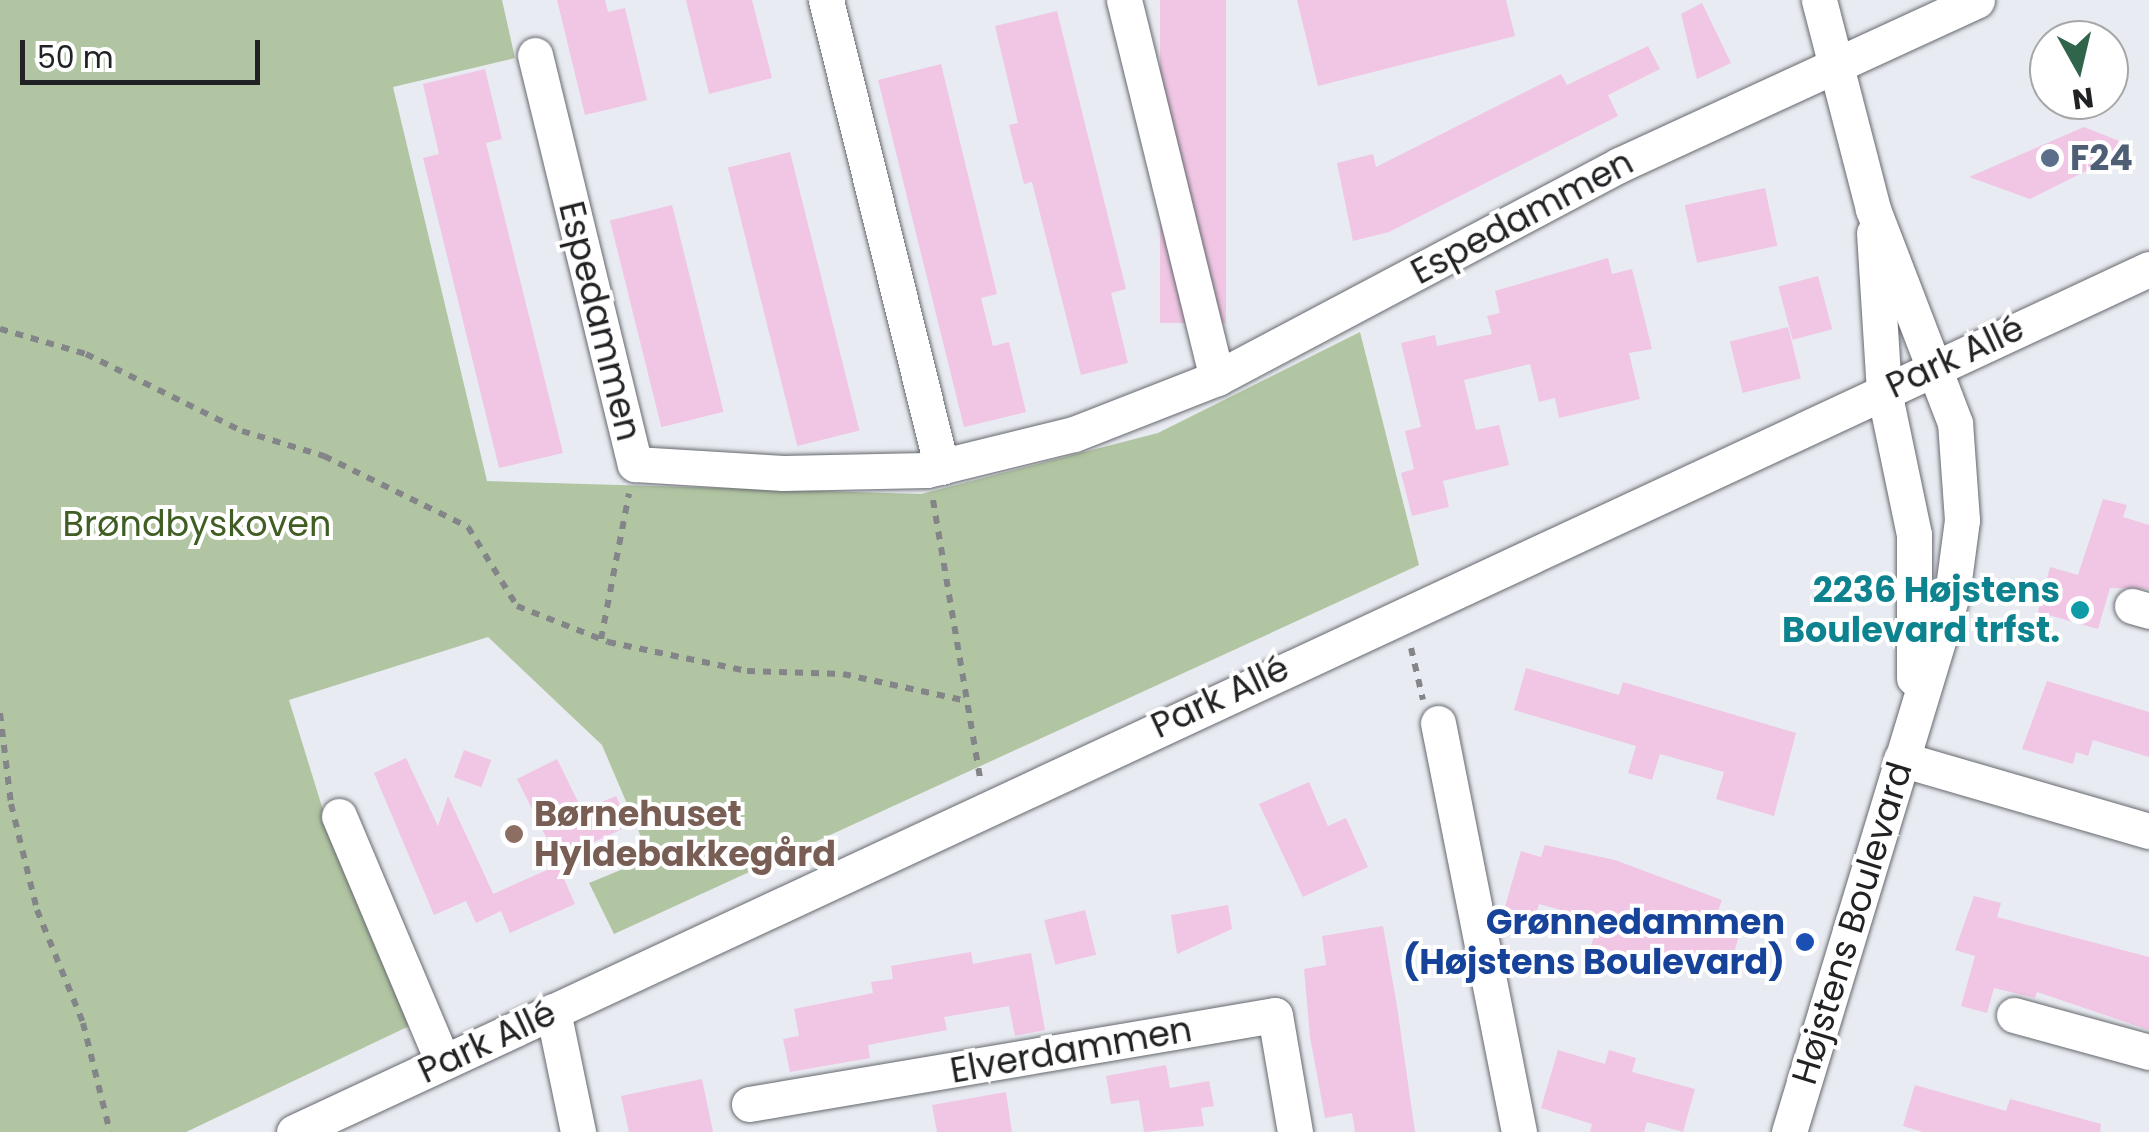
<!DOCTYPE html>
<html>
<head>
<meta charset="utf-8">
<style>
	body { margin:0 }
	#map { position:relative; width:2149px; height:1132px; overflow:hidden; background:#e8ebf1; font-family:Poppins,sans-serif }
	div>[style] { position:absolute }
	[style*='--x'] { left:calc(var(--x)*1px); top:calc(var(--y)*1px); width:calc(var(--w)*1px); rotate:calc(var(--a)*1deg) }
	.green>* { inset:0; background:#b1c5a2 }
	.building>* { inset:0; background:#f0c6e4; transform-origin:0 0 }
	.path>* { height:6px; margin-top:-3px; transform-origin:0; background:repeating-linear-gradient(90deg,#838589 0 8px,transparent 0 16px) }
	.roads { filter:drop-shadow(0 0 2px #66696e) drop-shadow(0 0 2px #66696e) }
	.minor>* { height:35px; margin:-17.5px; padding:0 17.5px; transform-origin:17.5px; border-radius:17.5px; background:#fff }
	.dots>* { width:28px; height:28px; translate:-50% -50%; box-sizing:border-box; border:5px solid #fff; border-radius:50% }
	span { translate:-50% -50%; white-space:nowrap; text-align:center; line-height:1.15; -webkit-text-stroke:8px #fff; paint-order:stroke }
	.service-label { font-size:35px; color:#4e5e75; font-weight:700 }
	.left { translate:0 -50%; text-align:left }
	.street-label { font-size:35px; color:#212224 }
	.park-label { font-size:35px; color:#405e24 }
	.culture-label { font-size:35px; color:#0d838f; font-weight:700 }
	.right { translate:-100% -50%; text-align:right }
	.education-label { font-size:35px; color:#785e54; font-weight:700 }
	.transit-label { font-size:35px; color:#164399; font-weight:700 }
	.north { position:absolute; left:2029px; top:20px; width:100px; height:100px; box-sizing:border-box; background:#fff; border:2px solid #a6a7a7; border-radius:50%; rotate:172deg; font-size:28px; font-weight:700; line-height:40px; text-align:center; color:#212224 }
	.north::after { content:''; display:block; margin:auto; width:35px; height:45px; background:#30654b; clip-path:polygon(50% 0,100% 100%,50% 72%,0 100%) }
	.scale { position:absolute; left:20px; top:40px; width:240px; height:45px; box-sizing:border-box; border:5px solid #212224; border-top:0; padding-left:12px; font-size:30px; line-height:35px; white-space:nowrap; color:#212224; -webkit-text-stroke:8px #fff; paint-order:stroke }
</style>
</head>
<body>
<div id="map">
	<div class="green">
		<div style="clip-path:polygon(0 0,502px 0,515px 58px,393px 87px,487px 481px,921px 494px,1158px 433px,1360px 332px,1419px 565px,614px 934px,589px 883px,650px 858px,602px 745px,488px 637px,289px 700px,323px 810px,424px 1019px,186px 1132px,0 1132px)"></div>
	</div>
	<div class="building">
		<div style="clip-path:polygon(557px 0,605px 0,608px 12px,625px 8px,647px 100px,585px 115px)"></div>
		<div style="clip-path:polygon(686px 0,752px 0,772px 78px,709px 94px)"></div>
		<div style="left:1160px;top:0;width:66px;height:323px"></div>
		<div style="clip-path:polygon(1297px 0,1506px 0,1515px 36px,1318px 86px)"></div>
		<div style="clip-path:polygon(1702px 3px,1731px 63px,1697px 79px,1681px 14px)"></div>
		<div style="clip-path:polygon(1057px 11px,1126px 289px,1111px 293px,1128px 363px,1081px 375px,1032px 182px,1024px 184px,1009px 125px,1018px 123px,995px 26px)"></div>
		<div style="clip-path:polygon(1648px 46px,1660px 69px,1608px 95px,1618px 116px,1389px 232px,1353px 241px,1337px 163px,1373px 154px,1376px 167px,1561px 74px,1567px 85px)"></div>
		<div style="clip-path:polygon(941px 64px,997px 294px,981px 298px,993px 346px,1009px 342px,1026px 412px,964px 427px,878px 80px)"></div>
		<div style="clip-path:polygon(485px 69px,502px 139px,486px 143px,563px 453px,499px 468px,423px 158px,439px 154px,423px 84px)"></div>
		<div style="clip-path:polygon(2084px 127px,2134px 147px,2030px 199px,1969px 177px)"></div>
		<div style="left:790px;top:152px;width:287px;height:64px;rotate:76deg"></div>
		<div style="left:1765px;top:188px;width:59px;height:82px;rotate:78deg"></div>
		<div style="left:672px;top:205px;width:213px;height:64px;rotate:76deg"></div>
		<div style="clip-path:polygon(1608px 258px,1612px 274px,1632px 269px,1652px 349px,1629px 353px,1640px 399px,1559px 418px,1555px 398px,1539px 402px,1530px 364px,1464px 380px,1476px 430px,1499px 425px,1509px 465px,1443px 481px,1449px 507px,1412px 516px,1401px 473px,1414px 469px,1405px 431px,1421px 427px,1401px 343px,1435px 335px,1437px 346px,1492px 334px,1487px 316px,1500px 313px,1495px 291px)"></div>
		<div style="left:1818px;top:276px;width:55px;height:41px;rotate:75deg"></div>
		<div style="left:1788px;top:327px;width:53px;height:60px;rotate:76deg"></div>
		<div style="clip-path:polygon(2103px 499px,2127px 505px,2123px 517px,2149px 525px,2149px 589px,2110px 588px,2098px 629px,2038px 612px,2050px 567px,2078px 575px)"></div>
		<div style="clip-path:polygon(1526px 668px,1619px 695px,1623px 682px,1796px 733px,1774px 816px,1716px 799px,1724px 772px,1660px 754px,1652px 780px,1628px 773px,1636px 746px,1514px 710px)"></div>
		<div style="clip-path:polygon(2047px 681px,2149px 712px,2149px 757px,2093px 740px,2088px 756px,2076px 752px,2073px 764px,2022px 749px)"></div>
		<div style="left:464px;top:750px;width:29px;height:29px;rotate:20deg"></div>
		<div style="clip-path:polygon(406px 758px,438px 826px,448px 796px,497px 902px,493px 894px,558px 865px,575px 904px,510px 933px,501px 911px,476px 923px,466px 901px,434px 915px,374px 773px)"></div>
		<div style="clip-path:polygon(557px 759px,582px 810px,616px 796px,629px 826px,557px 859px,517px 779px)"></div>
		<div style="clip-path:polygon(1309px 782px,1328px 826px,1346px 818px,1368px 867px,1303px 897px,1259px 804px)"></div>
		<div style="clip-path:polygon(1545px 845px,1615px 860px,1722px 900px,1718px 911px,1744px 918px,1732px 960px,1697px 950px,1692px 965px,1681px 962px,1678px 971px,1591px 945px,1594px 937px,1582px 934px,1587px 917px,1539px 904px,1535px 919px,1504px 910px,1521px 851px,1541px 857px)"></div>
		<div style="clip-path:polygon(1974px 896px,2001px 903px,1997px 917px,2149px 957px,2149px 1030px,2037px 992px,2035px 998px,1994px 988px,1987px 1013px,1961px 1006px,1975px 956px,1955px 950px)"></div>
		<div style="clip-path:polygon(1228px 905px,1232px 929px,1177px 954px,1171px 915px)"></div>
		<div style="left:1085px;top:910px;width:46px;height:42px;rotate:76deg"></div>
		<div style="clip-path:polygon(1383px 926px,1397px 1006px,1415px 1132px,1355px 1132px,1352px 1113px,1325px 1118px,1310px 1037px,1304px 969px,1326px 965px,1322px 936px)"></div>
		<div style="clip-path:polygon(971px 952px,973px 964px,1031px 953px,1045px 1030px,1015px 1036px,1009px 1006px,944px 1017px,947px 1030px,868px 1045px,870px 1058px,790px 1072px,783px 1039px,799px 1036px,794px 1009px,873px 993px,871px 982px,893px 979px,891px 966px)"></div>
		<div style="clip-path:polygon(1558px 1050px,1605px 1064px,1609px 1050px,1636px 1058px,1632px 1072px,1695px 1089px,1683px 1132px,1647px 1122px,1644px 1132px,1590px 1132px,1592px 1124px,1541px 1108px)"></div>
		<div style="clip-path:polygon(1166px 1065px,1170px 1088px,1209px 1081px,1214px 1106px,1201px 1108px,1204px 1126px,1144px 1132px,1139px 1100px,1111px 1104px,1106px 1076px)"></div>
		<div style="clip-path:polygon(702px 1079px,713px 1132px,629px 1132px,621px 1096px)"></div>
		<div style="clip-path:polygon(1915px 1085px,2006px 1111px,2010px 1099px,2101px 1124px,2100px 1132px,1923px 1132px,1903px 1126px)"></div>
		<div style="clip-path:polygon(1006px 1092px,1012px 1132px,937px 1132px,932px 1105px)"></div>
	</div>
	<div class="path">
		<div style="--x:0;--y:329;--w:90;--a:16.2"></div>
		<div style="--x:86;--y:354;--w:174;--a:26.3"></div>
		<div style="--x:242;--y:431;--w:86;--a:17"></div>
		<div style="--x:324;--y:456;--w:161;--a:26.2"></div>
		<div style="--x:468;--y:527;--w:93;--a:58.2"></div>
		<div style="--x:517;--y:606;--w:98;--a:21.6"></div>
		<div style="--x:608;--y:642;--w:142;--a:11.8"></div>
		<div style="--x:747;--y:671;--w:96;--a:1.8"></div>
		<div style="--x:843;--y:674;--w:127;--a:12.3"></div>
		<div style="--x:933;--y:500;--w:283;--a:80.4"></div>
		<div style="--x:601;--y:639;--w:148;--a:-79.1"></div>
		<div style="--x:1411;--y:648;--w:53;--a:77"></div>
		<div style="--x:0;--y:713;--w:92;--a:83.1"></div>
		<div style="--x:11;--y:804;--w:109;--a:76.2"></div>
		<div style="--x:37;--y:910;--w:122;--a:67.8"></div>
		<div style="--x:83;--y:1023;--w:112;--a:76.1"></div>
	</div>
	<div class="roads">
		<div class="minor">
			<div style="--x:826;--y:0;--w:481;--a:76.1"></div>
			<div style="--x:1124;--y:0;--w:389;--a:76.2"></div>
			<div style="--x:535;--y:55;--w:421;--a:76.3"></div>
			<div style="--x:635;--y:464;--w:148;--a:3.5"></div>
			<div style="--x:783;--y:473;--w:144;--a:-1.2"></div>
			<div style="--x:927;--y:470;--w:151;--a:-13.8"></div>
			<div style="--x:1074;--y:434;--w:154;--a:-21.4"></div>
			<div style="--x:1217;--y:378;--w:455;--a:-27.9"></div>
			<div style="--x:1619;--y:165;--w:394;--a:-24.7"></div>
			<div style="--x:1874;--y:233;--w:158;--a:86.4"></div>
			<div style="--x:1884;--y:391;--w:146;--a:78.2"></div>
			<div style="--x:1914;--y:534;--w:144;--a:90"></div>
			<div style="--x:2132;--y:606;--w:18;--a:16"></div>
			<div style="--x:1438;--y:723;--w:417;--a:78.8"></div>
			<div style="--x:1901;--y:759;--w:258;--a:16.2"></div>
			<div style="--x:339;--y:816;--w:267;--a:67.1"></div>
			<div style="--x:553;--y:1011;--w:124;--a:78.3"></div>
			<div style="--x:2014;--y:1015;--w:140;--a:15.3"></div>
			<div style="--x:749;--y:1104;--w:533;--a:-9.6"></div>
			<div style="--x:1275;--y:1015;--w:119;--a:80.3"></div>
			<div style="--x:294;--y:1132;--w:2046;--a:-24.95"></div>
			<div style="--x:1789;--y:1132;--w:561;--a:-73.11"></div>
			<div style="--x:1952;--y:595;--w:76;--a:-82.4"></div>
			<div style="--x:1962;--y:520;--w:97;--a:-94.1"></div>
			<div style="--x:1955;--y:423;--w:229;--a:-111"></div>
			<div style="--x:1873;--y:209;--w:216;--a:-104.5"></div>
		</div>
	</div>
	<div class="dots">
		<div style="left:2050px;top:158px;background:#5c6f8a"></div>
		<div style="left:2080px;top:610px;background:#0f9aa8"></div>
		<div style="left:514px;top:834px;background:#8d6e63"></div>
		<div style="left:1805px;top:942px;background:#1a4fb4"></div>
	</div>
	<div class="service-label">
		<span class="left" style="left:2070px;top:158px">F24</span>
	</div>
	<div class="street-label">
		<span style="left:1522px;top:217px;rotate:-28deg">Espedammen</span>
		<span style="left:600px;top:321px;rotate:76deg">Espedammen</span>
		<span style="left:1955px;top:357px;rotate:-25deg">Park Allé</span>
		<span style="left:1220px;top:697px;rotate:-25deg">Park Allé</span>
		<span style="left:1852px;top:923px;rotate:-73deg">Højstens Boulevard</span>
		<span style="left:487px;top:1042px;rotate:-25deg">Park Allé</span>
		<span style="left:1071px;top:1050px;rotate:-10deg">Elverdammen</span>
	</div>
	<div class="park-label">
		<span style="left:197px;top:524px">Brøndbyskoven</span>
	</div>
	<div class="culture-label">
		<span class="right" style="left:2060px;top:610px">2236 Højstens<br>Boulevard trfst.</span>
	</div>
	<div class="education-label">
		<span class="left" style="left:534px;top:834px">Børnehuset<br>Hyldebakkegård</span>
	</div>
	<div class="transit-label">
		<span class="right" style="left:1785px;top:942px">Grønnedammen<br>(Højstens Boulevard)</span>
	</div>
	<div class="north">N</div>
	<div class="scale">50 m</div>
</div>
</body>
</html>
